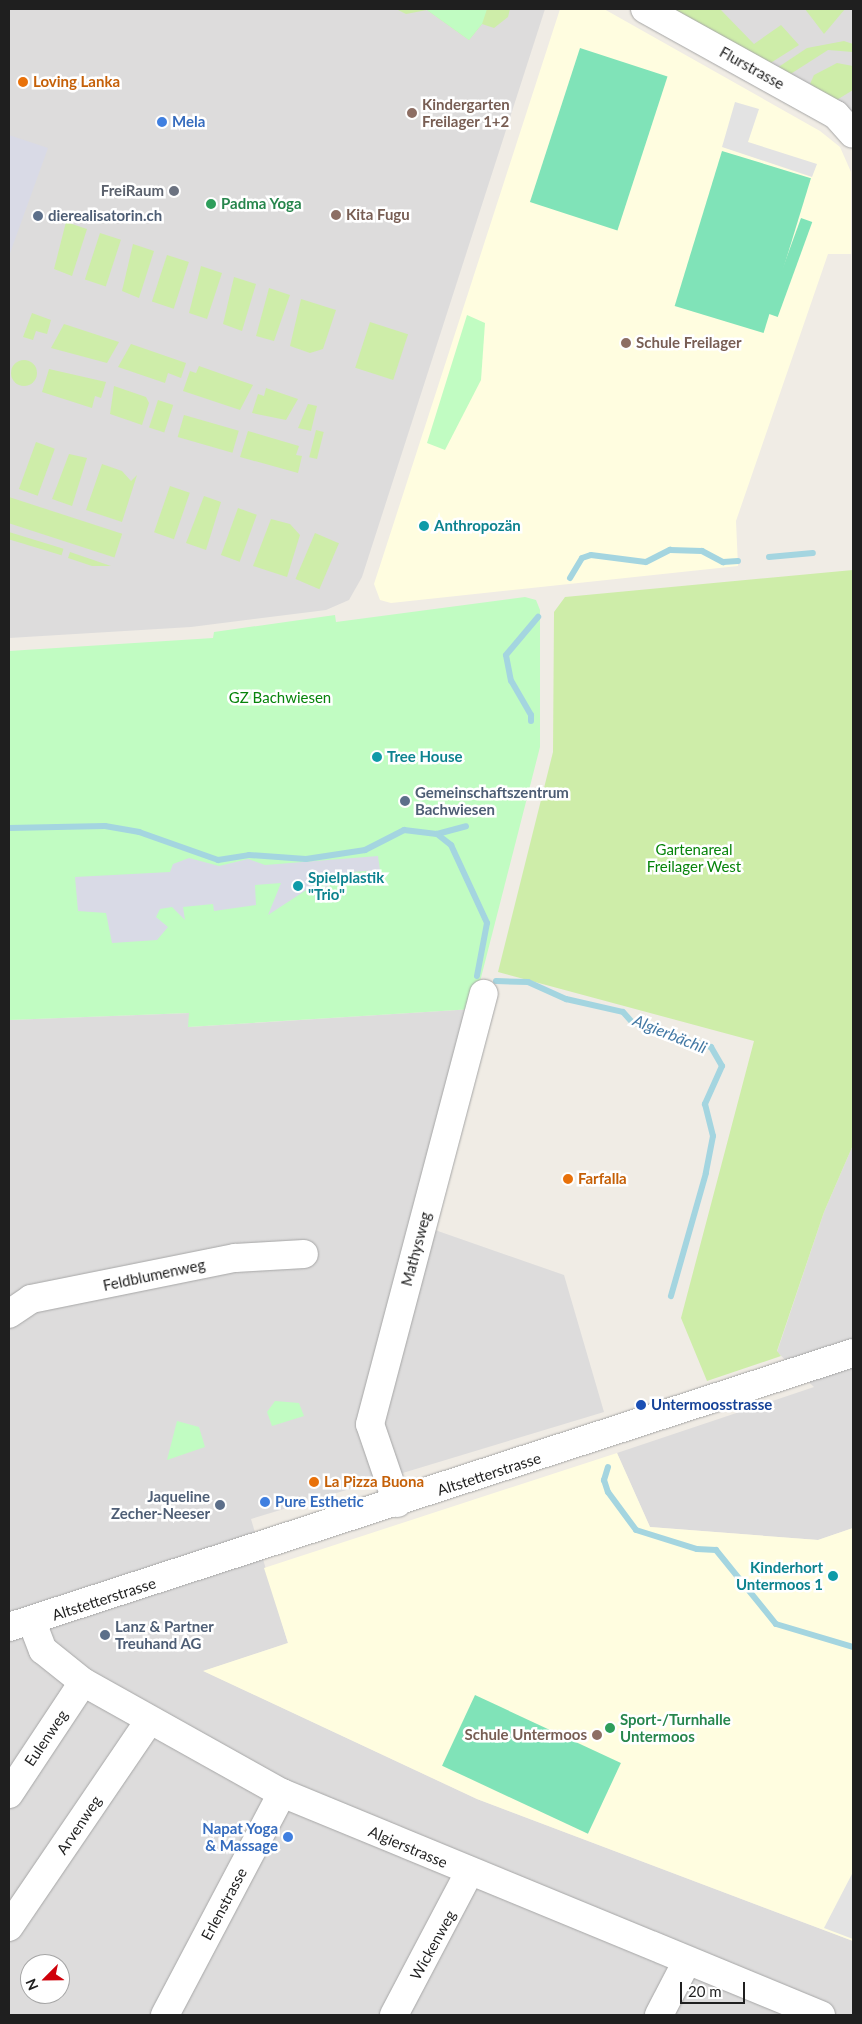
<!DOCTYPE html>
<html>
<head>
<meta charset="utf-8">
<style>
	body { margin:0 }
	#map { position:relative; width:862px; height:2024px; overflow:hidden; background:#f0ece5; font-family:Lato,sans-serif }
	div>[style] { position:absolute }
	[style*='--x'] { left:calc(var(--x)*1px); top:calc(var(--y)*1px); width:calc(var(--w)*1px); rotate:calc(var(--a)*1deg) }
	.residential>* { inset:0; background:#dddcdc }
	.education>* { inset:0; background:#fffde0 }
	.grass>* { inset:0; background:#ceeda9; transform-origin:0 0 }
	.round { border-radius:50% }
	.park>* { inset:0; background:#c1fcc2 }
	.pitch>* { inset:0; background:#80e3b8; transform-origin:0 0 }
	.parking>* { inset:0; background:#e3e3e3 }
	.plaza>* { inset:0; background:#d9dae6 }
	.stream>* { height:6px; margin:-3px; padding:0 3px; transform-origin:3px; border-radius:3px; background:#a4d5e0 }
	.roads { filter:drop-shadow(0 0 1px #a6a6a6) drop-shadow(0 0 1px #a6a6a6) }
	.minor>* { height:28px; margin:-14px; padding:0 14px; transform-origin:14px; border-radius:14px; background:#fff }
	.dots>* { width:14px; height:14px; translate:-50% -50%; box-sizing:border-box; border:2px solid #fff; border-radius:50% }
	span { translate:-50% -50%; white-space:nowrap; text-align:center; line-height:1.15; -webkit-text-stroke:5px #fff; paint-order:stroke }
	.street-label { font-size:15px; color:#1f1f1f }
	.food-label { font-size:15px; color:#c56008; font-weight:700 }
	.left { translate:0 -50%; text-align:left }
	.education-label { font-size:15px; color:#785e54; font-weight:700 }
	.right { translate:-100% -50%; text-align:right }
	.shop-label { font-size:15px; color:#366cbe; font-weight:700 }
	.worship-label { font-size:15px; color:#5b616d; font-weight:700 }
	.leisure-label { font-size:15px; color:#27864d; font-weight:700 }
	.service-label { font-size:15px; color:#4e5e75; font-weight:700 }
	.culture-label { font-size:15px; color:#0d838f; font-weight:700 }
	.park-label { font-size:15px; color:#07840b }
	.transit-label { font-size:15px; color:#164399; font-weight:700 }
	.water-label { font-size:16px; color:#4278a4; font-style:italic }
	.frame { position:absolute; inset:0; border:10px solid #1f1f1f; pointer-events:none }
	.north { position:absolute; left:20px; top:1954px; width:50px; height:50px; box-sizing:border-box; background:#fff; border:1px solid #a5a5a5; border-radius:50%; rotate:247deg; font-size:14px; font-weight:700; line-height:20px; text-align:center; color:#1f1f1f }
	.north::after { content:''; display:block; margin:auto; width:18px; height:22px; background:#cf000a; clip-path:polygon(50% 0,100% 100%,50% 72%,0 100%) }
	.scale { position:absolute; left:680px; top:1982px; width:65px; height:22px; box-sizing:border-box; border:2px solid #1f1f1f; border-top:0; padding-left:6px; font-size:15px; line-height:18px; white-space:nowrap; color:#1f1f1f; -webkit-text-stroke:4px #fff; paint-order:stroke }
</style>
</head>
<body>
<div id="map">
	<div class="residential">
		<div style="clip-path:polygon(9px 9px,545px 9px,362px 577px,349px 600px,326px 610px,191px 627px,9px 638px)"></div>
		<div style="clip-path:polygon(669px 9px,853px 9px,853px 115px)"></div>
		<div style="clip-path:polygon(evenodd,473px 1009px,415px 1223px,564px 1275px,604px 1412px,251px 1519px,288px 1643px,204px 1671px,477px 1799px,853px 1941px,853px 2015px,9px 2015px,9px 1020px,190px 1013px,189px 1027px,473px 1009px,30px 1964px,60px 1964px,60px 1994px,30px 1994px,30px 1964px)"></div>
		<div style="clip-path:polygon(853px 1145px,853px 1528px,818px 1540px,650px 1527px,617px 1453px,814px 1387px,777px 1352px,824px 1212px)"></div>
	</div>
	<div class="education">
		<div style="clip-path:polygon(560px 9px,604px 9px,820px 131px,840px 147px,851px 172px,851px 254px,828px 254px,736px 521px,738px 566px,391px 603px,380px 600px,374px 584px)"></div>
		<div style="clip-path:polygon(617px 1453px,650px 1527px,818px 1540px,853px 1528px,853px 1941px,477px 1799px,203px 1671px,288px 1643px,264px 1568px)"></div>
	</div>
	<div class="grass">
		<div style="clip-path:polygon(396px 9px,510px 9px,508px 17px,494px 28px,482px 24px,469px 40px,427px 10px,406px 14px)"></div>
		<div style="clip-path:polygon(672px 9px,720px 9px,754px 44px,781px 25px,799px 45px,769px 64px)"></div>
		<div style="clip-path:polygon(805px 9px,845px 9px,824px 34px)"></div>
		<div style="clip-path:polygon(844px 41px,853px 44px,853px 52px,828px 50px,789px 75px,777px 68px,807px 48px)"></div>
		<div style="clip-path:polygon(837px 63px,853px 66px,853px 90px,835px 101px,810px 84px,814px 75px)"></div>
		<div style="clip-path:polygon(66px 222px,87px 229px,72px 276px,54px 269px)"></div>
		<div style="left:100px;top:233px;width:22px;height:49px;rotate:18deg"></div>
		<div style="clip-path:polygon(133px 244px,154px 251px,139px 298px,122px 291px)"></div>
		<div style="left:167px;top:255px;width:23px;height:49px;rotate:18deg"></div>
		<div style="clip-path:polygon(201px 266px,222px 273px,207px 319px,189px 313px)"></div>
		<div style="clip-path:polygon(234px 277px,256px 284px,242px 331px,223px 324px)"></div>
		<div style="clip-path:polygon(269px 288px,290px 295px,274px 341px,256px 336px)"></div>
		<div style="clip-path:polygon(301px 299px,336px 310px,323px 349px,310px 353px,290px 346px)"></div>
		<div style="clip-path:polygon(32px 313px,51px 320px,47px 334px,36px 331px,33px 340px,23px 337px)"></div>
		<div style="left:370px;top:322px;width:40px;height:48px;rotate:18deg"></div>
		<div style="clip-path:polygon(64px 324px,119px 342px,107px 363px,51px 348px)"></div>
		<div style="clip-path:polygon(131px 344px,186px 363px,181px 378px,168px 373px,165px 383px,118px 367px)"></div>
		<div class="round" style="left:11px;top:360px;width:26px;height:26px"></div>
		<div style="clip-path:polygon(199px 366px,253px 385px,240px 410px,183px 391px,190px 371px,196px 373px)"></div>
		<div style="clip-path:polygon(49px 369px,106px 382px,101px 398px,95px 396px,92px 408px,42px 392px)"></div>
		<div style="clip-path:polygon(114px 386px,146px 397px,149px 403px,142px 425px,110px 414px)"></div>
		<div style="clip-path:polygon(266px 388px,298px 399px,286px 420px,252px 413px,258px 394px,264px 396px)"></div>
		<div style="left:158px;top:400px;width:16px;height:29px;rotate:18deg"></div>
		<div style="clip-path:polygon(308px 404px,317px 406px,311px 431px,298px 428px)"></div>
		<div style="left:184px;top:415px;width:57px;height:23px;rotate:16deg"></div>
		<div style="left:316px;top:430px;width:8px;height:28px;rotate:14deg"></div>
		<div style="clip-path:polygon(248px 431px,299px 446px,296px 455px,302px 456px,298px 473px,240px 457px)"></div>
		<div style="left:36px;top:442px;width:20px;height:50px;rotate:20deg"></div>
		<div style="clip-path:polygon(69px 454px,87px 458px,72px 506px,52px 499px)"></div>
		<div style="clip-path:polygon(102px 464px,122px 471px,131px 481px,137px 475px,122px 522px,86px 510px)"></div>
		<div style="left:170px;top:486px;width:21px;height:49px;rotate:19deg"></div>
		<div style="clip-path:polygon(204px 496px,221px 502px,206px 550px,186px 543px)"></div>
		<div style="left:9px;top:497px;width:119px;height:25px;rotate:18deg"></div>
		<div style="left:238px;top:508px;width:20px;height:50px;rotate:20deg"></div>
		<div style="clip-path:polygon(271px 519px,290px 524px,300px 535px,287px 577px,253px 566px)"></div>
		<div style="left:9px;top:532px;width:57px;height:7px;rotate:17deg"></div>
		<div style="left:315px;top:533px;width:26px;height:50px;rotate:23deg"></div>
		<div style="clip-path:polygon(70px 552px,111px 566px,92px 566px,68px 558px)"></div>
		<div style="clip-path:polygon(853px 570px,853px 1145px,824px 1212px,777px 1351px,781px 1356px,707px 1381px,681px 1318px,754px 1041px,498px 972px,553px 752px,554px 612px,565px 597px)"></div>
	</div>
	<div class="park">
		<div style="clip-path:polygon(404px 9px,487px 9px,482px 24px,469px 40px,427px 10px)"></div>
		<div style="clip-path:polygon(467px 315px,485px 323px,481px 380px,445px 450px,427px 443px)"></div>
		<div style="clip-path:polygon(525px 597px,536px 600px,540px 610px,540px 747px,473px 1009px,188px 1027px,189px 1013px,9px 1020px,9px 651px,213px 638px,214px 632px,335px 615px,336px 622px)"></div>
		<div style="clip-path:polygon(275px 1401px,299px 1403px,304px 1416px,272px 1426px,267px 1412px)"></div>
		<div style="clip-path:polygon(177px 1421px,199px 1427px,205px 1447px,167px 1460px)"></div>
	</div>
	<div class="pitch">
		<div style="left:580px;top:48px;width:92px;height:162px;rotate:18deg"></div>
		<div style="left:722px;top:151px;width:93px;height:162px;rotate:17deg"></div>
		<div style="left:801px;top:218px;width:12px;height:101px;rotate:20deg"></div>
		<div style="left:475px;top:1695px;width:161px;height:78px;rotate:25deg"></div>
	</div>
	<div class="parking">
		<div style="clip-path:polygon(735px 102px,759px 109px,748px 142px,817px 164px,812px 177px,722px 147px)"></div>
		<div style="clip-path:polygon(853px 1872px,853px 1939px,824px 1928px)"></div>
	</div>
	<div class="plaza">
		<div style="clip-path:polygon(9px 135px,48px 148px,9px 256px)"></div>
		<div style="clip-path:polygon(378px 856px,380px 870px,352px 872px,325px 888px,323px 883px,314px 885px,268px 915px,281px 883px,255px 885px,256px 905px,214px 911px,213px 904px,183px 907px,185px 920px,172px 907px,160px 909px,156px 917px,168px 927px,157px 940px,112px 943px,106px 913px,78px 911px,75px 877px,170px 872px,173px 864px,189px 858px,219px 866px,248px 859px,265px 865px)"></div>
	</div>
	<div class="stream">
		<div style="--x:769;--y:557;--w:44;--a:-5.2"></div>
		<div style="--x:570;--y:578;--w:23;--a:-59"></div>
		<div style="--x:582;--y:558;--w:9;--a:-18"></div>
		<div style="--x:591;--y:555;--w:55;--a:7.3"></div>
		<div style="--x:646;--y:562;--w:27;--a:-27"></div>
		<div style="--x:670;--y:550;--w:32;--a:2"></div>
		<div style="--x:702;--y:551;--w:24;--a:28"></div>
		<div style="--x:723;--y:562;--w:15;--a:-4"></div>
		<div style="--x:531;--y:721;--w:6;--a:-90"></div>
		<div style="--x:531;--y:715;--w:39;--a:-120"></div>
		<div style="--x:511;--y:681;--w:26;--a:-101"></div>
		<div style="--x:506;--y:655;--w:50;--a:-49.9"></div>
		<div style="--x:9;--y:828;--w:96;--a:-1.2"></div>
		<div style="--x:105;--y:826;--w:35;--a:10"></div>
		<div style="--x:139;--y:832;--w:84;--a:19.5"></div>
		<div style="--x:218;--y:860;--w:31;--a:-9"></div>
		<div style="--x:249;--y:855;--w:57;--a:4"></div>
		<div style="--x:306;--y:859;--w:60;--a:-8.7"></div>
		<div style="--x:365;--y:850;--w:44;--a:-27.1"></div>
		<div style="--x:404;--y:830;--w:33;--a:7"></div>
		<div style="--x:437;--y:834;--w:30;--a:-15"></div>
		<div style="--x:437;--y:834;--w:18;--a:38"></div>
		<div style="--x:451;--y:845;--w:86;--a:65.2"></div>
		<div style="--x:487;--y:923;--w:54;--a:100.7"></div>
		<div style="--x:496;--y:981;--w:32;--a:2"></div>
		<div style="--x:528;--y:982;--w:42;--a:24.1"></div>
		<div style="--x:566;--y:999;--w:58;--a:12.8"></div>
		<div style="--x:623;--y:1012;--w:13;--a:48"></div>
		<div style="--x:632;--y:1022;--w:83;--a:17.6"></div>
		<div style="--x:711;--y:1047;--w:22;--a:60"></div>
		<div style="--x:722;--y:1066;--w:42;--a:114.1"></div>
		<div style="--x:705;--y:1104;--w:33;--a:76"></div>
		<div style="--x:713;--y:1136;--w:38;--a:101"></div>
		<div style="--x:706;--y:1173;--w:128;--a:105.9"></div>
		<div style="--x:608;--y:1467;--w:14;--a:107"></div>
		<div style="--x:604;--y:1480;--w:13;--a:72"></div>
		<div style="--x:608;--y:1492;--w:47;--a:53.6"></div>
		<div style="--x:636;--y:1530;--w:64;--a:17.3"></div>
		<div style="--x:697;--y:1549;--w:19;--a:3"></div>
		<div style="--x:716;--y:1550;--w:95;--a:51"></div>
		<div style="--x:776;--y:1624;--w:80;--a:16.6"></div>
	</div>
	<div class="roads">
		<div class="minor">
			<div style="--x:645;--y:9;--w:218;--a:29"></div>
			<div style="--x:836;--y:115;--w:25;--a:48"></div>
			<div style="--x:9;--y:1314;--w:27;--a:-34"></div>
			<div style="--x:31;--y:1299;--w:208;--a:-11.4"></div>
			<div style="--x:235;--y:1258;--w:69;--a:-3.3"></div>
			<div style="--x:397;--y:1503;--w:83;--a:-108.9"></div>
			<div style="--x:370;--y:1424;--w:445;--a:-75.2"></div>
			<div style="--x:32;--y:1622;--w:30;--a:69"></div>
			<div style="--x:43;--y:1650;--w:51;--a:38.7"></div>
			<div style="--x:83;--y:1682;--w:228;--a:29.2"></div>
			<div style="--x:282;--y:1793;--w:583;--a:22.39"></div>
			<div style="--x:9;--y:1627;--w:887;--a:-17.99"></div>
			<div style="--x:9;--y:1794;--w:134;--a:-56.5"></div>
			<div style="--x:9;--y:1927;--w:249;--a:-55.8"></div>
			<div style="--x:165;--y:2015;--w:251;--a:-62.2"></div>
			<div style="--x:394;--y:2015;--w:161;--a:-62.2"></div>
			<div style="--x:659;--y:2015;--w:59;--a:-62.6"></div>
		</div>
	</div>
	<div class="dots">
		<div style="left:23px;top:82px;background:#e8710a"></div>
		<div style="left:412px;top:113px;background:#8d6e63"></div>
		<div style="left:162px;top:122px;background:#3f7fe0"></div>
		<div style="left:174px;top:191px;background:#6b7280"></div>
		<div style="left:211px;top:204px;background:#2e9e5b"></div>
		<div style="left:336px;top:215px;background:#8d6e63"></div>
		<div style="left:38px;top:216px;background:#5c6f8a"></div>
		<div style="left:626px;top:343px;background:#8d6e63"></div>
		<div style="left:424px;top:526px;background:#0f9aa8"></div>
		<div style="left:377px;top:757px;background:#0f9aa8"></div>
		<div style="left:405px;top:801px;background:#5c6f8a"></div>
		<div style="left:298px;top:886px;background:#0f9aa8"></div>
		<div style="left:568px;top:1179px;background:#e8710a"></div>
		<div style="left:641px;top:1405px;background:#1a4fb4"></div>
		<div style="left:314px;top:1482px;background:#e8710a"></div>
		<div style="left:265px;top:1502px;background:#3f7fe0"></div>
		<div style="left:220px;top:1505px;background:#5c6f8a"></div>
		<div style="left:833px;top:1576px;background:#0f9aa8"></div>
		<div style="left:105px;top:1635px;background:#5c6f8a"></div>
		<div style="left:610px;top:1728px;background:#2e9e5b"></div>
		<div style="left:597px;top:1735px;background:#8d6e63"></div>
		<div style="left:288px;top:1837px;background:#3f7fe0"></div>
	</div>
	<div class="street-label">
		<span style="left:752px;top:68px;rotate:29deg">Flurstrasse</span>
		<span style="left:416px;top:1249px;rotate:-75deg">Mathysweg</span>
		<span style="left:154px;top:1275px;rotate:-12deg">Feldblumenweg</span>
		<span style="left:489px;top:1474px;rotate:-18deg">Altstetterstrasse</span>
		<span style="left:104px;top:1599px;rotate:-18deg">Altstetterstrasse</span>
		<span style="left:46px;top:1738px;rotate:-56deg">Eulenweg</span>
		<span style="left:79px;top:1825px;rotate:-56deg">Arvenweg</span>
		<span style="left:408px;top:1847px;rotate:23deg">Algierstrasse</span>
		<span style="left:224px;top:1904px;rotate:-62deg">Erlenstrasse</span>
		<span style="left:433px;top:1945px;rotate:-61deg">Wickenweg</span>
	</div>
	<div class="food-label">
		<span class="left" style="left:33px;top:82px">Loving Lanka</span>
		<span class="left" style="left:578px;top:1179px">Farfalla</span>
		<span class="left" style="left:324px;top:1482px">La Pizza Buona</span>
	</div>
	<div class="education-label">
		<span class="left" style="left:422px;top:113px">Kindergarten<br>Freilager 1+2</span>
		<span class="left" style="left:346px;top:215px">Kita Fugu</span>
		<span class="left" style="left:636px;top:343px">Schule Freilager</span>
		<span class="right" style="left:587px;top:1735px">Schule Untermoos</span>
	</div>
	<div class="shop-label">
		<span class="left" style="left:172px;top:122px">Mela</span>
		<span class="left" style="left:275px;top:1502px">Pure Esthetic</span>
		<span class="right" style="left:278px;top:1837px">Napat Yoga<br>&amp; Massage</span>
	</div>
	<div class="worship-label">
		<span class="right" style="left:164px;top:191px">FreiRaum</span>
	</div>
	<div class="leisure-label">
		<span class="left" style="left:221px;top:204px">Padma Yoga</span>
		<span class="left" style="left:620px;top:1728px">Sport-/Turnhalle<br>Untermoos</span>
	</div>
	<div class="service-label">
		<span class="left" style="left:48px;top:216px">dierealisatorin.ch</span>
		<span class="left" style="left:415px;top:801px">Gemeinschaftszentrum<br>Bachwiesen</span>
		<span class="right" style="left:210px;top:1505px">Jaqueline<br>Zecher-Neeser</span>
		<span class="left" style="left:115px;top:1635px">Lanz &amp; Partner<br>Treuhand AG</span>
	</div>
	<div class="culture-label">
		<span class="left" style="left:434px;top:526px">Anthropozän</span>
		<span class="left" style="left:387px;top:757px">Tree House</span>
		<span class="left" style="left:308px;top:886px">Spielplastik<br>"Trio"</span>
		<span class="right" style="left:823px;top:1576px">Kinderhort<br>Untermoos 1</span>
	</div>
	<div class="park-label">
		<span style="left:280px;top:698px">GZ Bachwiesen</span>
		<span style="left:694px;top:858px">Gartenareal<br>Freilager West</span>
	</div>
	<div class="transit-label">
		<span class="left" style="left:651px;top:1405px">Untermoosstrasse</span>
	</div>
	<div class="water-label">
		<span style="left:670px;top:1034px;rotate:22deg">Algierbächli</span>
	</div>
	<div class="frame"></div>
	<div class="north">N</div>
	<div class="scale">20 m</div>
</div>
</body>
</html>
